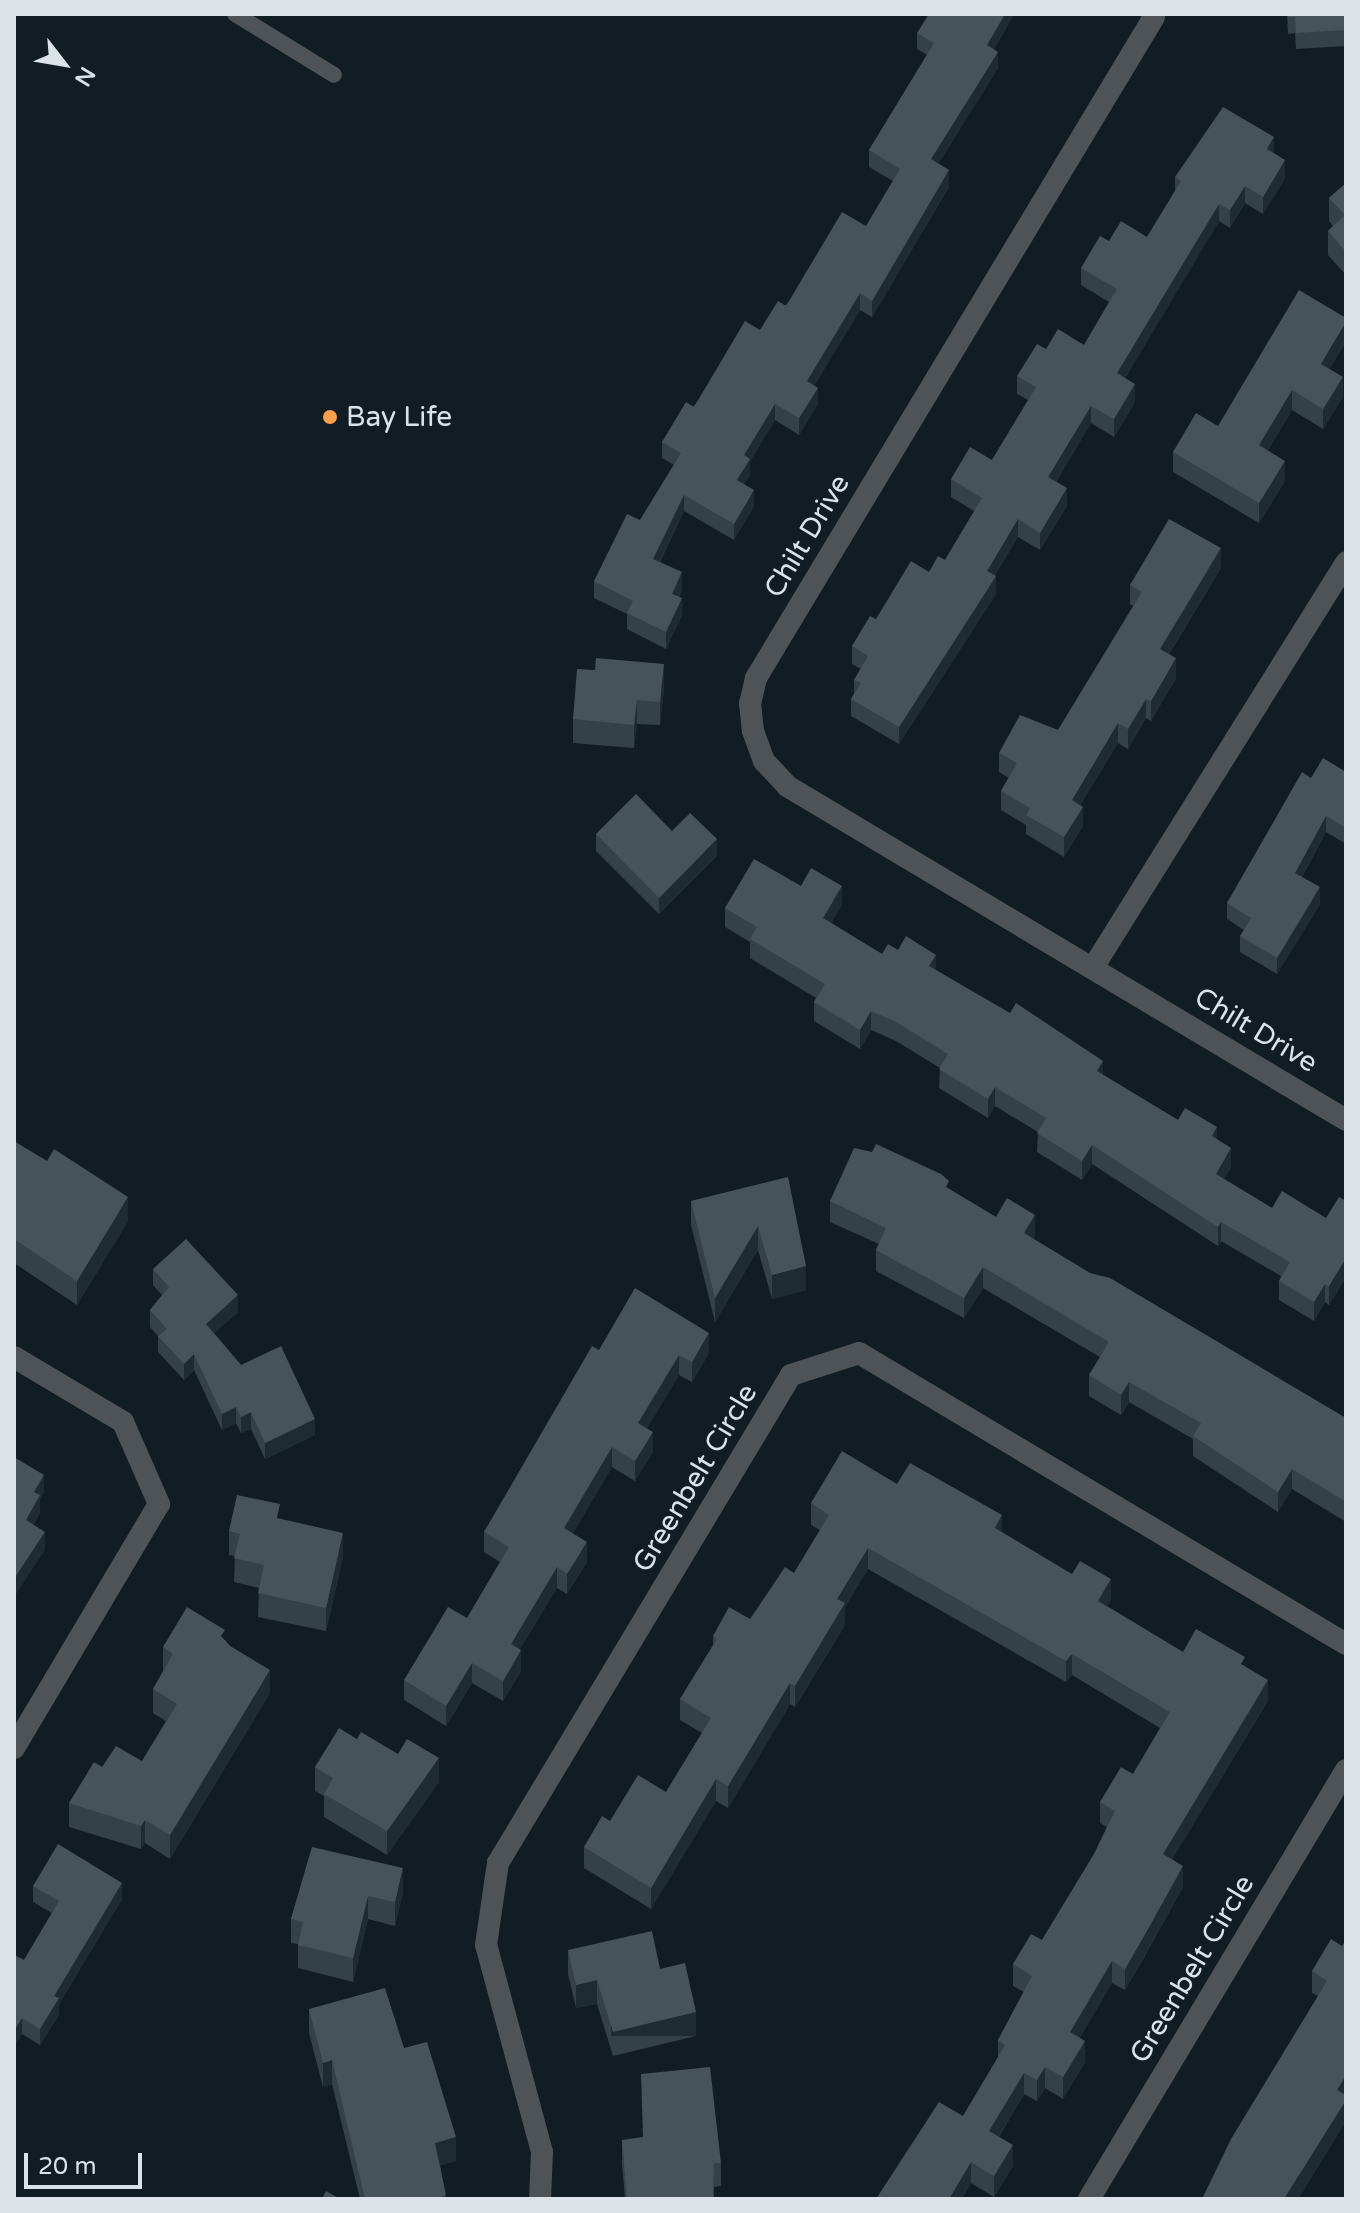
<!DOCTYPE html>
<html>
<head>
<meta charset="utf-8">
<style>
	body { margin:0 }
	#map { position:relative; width:1360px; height:2213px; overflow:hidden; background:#111c23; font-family:"Varela Round",sans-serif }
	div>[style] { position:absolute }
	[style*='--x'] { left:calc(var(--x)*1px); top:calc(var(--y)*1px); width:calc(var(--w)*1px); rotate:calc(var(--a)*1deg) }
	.service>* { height:16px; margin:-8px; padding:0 8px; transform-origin:8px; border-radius:8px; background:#4e5357 }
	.minor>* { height:22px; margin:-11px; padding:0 11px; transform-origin:11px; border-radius:11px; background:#4e5357 }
	.wall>* { inset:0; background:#354148 }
	.shaded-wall>* { inset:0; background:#1f2b32; transform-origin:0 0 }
	.building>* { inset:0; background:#465359 }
	.dots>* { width:22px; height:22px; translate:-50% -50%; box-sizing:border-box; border:4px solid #111c23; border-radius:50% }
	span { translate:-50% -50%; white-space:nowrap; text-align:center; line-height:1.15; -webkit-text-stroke:7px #111c23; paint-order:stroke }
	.poi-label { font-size:28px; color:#dbe3e8 }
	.left { translate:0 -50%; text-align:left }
	.street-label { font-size:28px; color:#dbe3e8 }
	.frame { position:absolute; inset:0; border:16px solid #dbe3e8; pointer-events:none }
	.north { position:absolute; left:24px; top:24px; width:80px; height:80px; -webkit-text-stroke:6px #111c23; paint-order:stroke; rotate:121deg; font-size:22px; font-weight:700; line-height:32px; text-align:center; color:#dbe3e8 }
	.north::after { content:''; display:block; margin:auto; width:28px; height:36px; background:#dbe3e8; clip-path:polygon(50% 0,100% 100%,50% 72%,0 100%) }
	.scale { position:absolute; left:24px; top:2153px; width:118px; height:36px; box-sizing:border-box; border:4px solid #dbe3e8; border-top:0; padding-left:10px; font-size:24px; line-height:28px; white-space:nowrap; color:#dbe3e8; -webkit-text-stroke:6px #111c23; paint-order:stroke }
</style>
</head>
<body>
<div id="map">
	<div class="service">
		<div style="--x:235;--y:14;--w:116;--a:31.6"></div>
	</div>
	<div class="minor">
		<div style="--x:1154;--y:17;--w:772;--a:121.05"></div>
		<div style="--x:756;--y:678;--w:26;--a:103"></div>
		<div style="--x:750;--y:703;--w:28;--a:84"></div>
		<div style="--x:753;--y:731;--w:32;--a:70"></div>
		<div style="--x:764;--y:761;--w:34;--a:47"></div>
		<div style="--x:787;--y:786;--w:651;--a:30.86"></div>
		<div style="--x:1094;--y:966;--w:476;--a:-58"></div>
		<div style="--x:14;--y:1357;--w:127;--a:30.8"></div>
		<div style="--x:123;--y:1422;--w:90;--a:66.3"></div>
		<div style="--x:159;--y:1504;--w:284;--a:120.7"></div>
		<div style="--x:540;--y:2199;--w:47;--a:-87.6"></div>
		<div style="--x:542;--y:2152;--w:214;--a:-105.1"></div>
		<div style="--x:486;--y:1945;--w:83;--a:-81.7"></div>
		<div style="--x:498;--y:1863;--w:569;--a:-59.02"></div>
		<div style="--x:791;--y:1375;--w:71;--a:-17.9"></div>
		<div style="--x:859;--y:1353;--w:567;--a:30.86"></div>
		<div style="--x:1089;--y:2199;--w:500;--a:-59.08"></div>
	</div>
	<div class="wall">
		<div style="clip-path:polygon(1014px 14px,994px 49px,998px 68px,938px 164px,949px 187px,872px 317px,860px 310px,814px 386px,818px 404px,799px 435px,775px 420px,750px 461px,750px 475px,744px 484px,754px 506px,734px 540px,684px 511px,660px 562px,682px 589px,679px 597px,682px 615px,666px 649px,627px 629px,627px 614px,594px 598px,594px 581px,640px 520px,674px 465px,662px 458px,662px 442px,760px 330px,866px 226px,893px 181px,869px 167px,869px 150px,927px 55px,917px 49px,917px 33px)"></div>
		<div style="clip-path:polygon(1287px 14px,1346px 14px,1346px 46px,1296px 49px,1295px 33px,1288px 34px)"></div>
		<div style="clip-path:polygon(1274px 154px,1285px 178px,1263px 214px,1245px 203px,1230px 228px,1219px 221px,1125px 378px,1135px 402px,1114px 437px,1091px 423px,1056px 482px,1067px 506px,1040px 550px,1018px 537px,995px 575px,996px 594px,899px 744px,851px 716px,851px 699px,854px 694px,854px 680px,861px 669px,852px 664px,852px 646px,876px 619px,929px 572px,945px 560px,974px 511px,951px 497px,951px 479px,992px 460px,1028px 400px,1017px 394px,1017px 376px,1046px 349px,1084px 345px,1109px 302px,1081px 285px,1081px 268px,1109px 241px,1147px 237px,1175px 191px,1175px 177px)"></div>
		<div style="clip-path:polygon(1346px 183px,1346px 275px,1328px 255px,1328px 231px,1333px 226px,1329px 221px,1329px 198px)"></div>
		<div style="clip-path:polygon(1330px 369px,1343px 397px,1323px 429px,1292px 410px,1268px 450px,1285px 481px,1259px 523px,1173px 472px,1173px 452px,1218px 426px)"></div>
		<div style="clip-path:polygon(1221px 568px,1169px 654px,1176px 678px,1151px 721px,1146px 718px,1128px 749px,1118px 743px,1080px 805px,1083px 826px,1064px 857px,1026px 834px,1026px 825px,1001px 810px,1001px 791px,1009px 778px,999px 772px,999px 753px,1058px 730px,1133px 606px,1130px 604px,1130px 585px)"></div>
		<div style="clip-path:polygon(664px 688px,660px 725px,637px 724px,634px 748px,573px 743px,573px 719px)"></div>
		<div style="clip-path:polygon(1346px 772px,1346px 844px,1326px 832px,1302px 877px,1320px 904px,1277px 974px,1240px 952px,1240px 936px,1244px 930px,1227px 919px,1227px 903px,1311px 778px)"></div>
		<div style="clip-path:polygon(672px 831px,717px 856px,659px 914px,596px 851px,596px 834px)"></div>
		<div style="clip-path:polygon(801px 886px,842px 905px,831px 923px,882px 954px,936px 970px,1103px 1075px,1178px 1120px,1217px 1140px,1231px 1167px,1224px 1179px,1272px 1208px,1326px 1218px,1346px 1201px,1346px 1277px,1329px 1305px,1325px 1302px,1314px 1321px,1279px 1300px,1279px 1281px,1281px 1276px,1221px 1241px,1218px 1246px,1092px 1164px,1082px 1180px,1037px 1152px,1038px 1132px,995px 1106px,988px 1118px,939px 1088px,940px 1068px,896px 1041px,871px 1030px,860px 1049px,814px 1021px,814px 1002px,816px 998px,750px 958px,750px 942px,725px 927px,725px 908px)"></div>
		<div style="clip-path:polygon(14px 1141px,128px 1221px,77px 1305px,14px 1263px)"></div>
		<div style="clip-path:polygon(872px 1152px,949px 1189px,996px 1217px,1035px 1235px,1033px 1239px,1090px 1273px,1346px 1418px,1346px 1522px,1292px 1489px,1278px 1512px,1193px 1456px,1193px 1439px,1129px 1402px,1121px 1415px,1089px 1396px,1089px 1375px,1100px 1357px,983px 1288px,964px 1318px,876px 1271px,876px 1250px,879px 1244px,830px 1222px,830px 1201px)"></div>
		<div style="clip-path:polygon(788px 1177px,806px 1290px,772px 1299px,758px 1250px,715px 1322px,691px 1225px,691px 1201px)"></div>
		<div style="clip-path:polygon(153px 1269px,238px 1312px,214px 1333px,241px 1365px,315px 1435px,265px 1459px,251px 1429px,241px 1433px,236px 1423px,222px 1430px,194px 1370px,184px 1380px,158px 1352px,158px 1336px,150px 1327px,150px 1310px,162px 1295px,153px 1285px)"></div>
		<div style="clip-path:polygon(599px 1350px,709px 1353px,692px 1382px,679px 1375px,647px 1428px,653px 1452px,635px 1481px,612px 1467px,573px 1533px,587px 1562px,567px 1594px,557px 1588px,520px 1649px,521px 1671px,503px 1701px,472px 1683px,446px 1726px,404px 1700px,404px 1680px,467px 1618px,500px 1562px,484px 1552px,484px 1532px)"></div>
		<div style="clip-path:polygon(897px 1484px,1002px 1532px,1111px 1600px,1107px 1606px,1183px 1652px,1245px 1666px,1268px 1701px,1172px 1859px,1183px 1887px,1143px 1959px,1125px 1990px,1112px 1983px,1080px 2037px,1085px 2062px,1063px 2099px,1045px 2088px,1037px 2101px,1024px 2094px,999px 2137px,1013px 2166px,994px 2197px,971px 2183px,962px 2199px,876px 2199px,963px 2116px,998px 2058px,998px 2040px,1024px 1992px,1013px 1986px,1013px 1964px,1042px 1940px,1094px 1854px,1107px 1827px,1100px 1823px,1100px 1802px,1133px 1774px,1160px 1728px,1072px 1675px,1066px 1682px,868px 1569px,845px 1607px,845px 1625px,795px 1707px,790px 1704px,728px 1808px,716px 1801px,651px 1909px,584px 1868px,584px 1847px,610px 1821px,666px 1792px,702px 1733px,680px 1720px,680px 1699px,713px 1645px,713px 1636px,750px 1619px,794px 1573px,820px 1530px,811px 1525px,811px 1503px)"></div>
		<div style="clip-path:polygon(280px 1519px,343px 1557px,326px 1631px,258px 1617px,259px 1588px,234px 1582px,235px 1556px,229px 1555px,229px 1531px)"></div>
		<div style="clip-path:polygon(225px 1640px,270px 1693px,170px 1859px,145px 1843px,141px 1849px,69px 1827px,69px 1803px,102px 1767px,142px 1761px,166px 1721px,153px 1713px,153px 1689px,163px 1671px,163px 1647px)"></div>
		<div style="clip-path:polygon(357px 1739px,439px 1782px,387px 1855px,324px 1817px,324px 1796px,315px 1791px,315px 1767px)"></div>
		<div style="clip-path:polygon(312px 1847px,403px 1892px,395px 1926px,368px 1919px,353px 1982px,298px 1968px,298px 1944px,291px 1943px,291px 1919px)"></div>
		<div style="clip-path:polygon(33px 1886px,122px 1899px,59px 2004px,59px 2015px,40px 2045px,22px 2034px,14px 2047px,14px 1955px,24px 1960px,52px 1913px,33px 1902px)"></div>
		<div style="clip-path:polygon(1346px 1940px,1346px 2121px,1298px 2199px,1318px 1996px,1312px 1993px,1312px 1971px,1342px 1946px)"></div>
		<div style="clip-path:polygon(568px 1950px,660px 1969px,696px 2036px,613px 2056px,597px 2004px,576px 2008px,568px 1974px)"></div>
		<div style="clip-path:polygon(309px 2009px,404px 2048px,456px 2161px,440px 2165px,446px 2199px,360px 2199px,332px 2084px,323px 2087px,309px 2033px)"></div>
		<div style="clip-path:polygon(622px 2140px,721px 2163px,721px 2186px,714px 2187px,714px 2199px,625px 2199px,622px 2164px)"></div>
	</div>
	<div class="shaded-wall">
		<div style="clip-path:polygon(1005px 14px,1014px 14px,1014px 15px,987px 62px,987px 45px)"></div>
		<div style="clip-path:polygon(998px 52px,998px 68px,931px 176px,931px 159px)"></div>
		<div style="clip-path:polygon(1274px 137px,1274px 154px,1267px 149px)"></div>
		<div style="clip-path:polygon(1285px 160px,1285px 178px,1263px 214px,1263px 197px)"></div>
		<div style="clip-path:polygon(949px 170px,949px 187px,872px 317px,872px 301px)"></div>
		<div style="clip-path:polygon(1245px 186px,1245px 203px,1230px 228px,1230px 210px)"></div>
		<div style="clip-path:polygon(1219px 204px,1219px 221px,1117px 391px,1117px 373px)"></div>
		<div style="clip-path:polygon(860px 293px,860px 310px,807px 398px,807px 381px)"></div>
		<div style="clip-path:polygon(1346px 322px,1346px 342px,1321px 384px,1321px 364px)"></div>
		<div style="clip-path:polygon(1343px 377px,1343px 397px,1323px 429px,1323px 409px)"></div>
		<div style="clip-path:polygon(1135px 384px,1135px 402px,1114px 437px,1114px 419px)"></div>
		<div style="clip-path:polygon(818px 388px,818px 404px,799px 435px,799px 418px)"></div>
		<div style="clip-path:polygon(1292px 390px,1292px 410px,1259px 465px,1259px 445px)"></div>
		<div style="clip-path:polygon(775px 404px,775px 420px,750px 461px,750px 475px,737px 496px,737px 480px,744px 455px)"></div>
		<div style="clip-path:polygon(1091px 406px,1091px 423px,1048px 495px,1048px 477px)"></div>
		<div style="clip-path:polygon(1285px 461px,1285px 481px,1259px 523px,1259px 503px)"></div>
		<div style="clip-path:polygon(1067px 488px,1067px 506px,1040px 550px,1040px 533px)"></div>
		<div style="clip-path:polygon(754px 490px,754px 506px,734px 540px,734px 524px)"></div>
		<div style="clip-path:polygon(684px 495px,684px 511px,653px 575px,653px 559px)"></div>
		<div style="clip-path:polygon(1018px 519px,1018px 537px,987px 588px,987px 571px)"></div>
		<div style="clip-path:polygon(1221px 548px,1221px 568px,1160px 668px,1160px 649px)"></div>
		<div style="clip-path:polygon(682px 572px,682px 589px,672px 610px,672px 594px)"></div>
		<div style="clip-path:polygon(996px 576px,996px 594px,899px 744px,899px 727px)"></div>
		<div style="clip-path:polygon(682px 598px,682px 615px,666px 649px,666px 632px)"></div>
		<div style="clip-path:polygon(1176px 658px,1176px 678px,1151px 721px,1151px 701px)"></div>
		<div style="clip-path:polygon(664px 664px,664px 688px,660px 725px,660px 702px)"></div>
		<div style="clip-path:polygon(1146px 699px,1146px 718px,1128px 749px,1128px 729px)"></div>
		<div style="clip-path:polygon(637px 700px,637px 724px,634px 748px,634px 725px)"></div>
		<div style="clip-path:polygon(1118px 723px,1118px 743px,1072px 819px,1072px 800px)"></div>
		<div style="clip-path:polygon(1083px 807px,1083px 826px,1064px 857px,1064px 837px)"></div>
		<div style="clip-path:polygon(1326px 816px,1326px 832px,1295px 889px,1295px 873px)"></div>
		<div style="clip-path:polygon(717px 839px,717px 856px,659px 914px,659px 898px)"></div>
		<div style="clip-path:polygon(842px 886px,842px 905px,823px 937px,823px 918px)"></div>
		<div style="clip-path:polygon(1320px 887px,1320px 904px,1277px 974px,1277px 958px)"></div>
		<div style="clip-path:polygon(936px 955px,936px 974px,929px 966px)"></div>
		<div style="clip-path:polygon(871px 1011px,871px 1030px,860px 1049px,860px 1030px)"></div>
		<div style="clip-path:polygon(1103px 1061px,1103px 1080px,1097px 1071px)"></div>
		<div style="clip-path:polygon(995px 1087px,995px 1106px,988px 1118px,988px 1099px)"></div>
		<div style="clip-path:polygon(1217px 1127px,1217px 1146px,1212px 1136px)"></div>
		<div style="clip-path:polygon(1092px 1145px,1092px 1164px,1082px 1180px,1082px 1161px)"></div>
		<div style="clip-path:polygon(1231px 1148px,1231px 1167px,1216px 1193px,1216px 1174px)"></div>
		<div style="clip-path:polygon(128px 1197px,128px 1221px,77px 1305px,77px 1281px)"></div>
		<div style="clip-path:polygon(1035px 1215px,1035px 1235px,1024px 1254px,1024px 1233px)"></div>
		<div style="clip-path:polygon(1221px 1222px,1221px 1241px,1218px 1246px,1218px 1227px)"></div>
		<div style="clip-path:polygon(758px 1226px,758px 1250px,715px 1322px,715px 1298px)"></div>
		<div style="clip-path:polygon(1346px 1258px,1346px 1277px,1329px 1305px,1329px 1286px)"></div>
		<div style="clip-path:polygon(806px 1266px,806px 1290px,772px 1299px,772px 1275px)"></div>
		<div style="clip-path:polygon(983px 1267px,983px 1288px,964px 1318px,964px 1298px)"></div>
		<div style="clip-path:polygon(1325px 1284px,1325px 1302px,1314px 1321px,1314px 1302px)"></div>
		<div style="clip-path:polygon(238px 1295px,238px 1312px,206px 1340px,206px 1324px)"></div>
		<div style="clip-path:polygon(709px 1333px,709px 1353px,692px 1382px,692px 1362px)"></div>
		<div style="clip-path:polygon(194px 1354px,194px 1370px,184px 1380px,184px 1364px)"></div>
		<div style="clip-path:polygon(679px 1355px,679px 1375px,638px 1443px,638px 1423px)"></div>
		<div style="clip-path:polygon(1129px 1382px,1129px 1402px,1121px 1415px,1121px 1395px)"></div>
		<div style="clip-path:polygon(236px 1407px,236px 1423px,222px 1430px,222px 1414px)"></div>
		<div style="clip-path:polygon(251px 1412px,251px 1429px,241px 1433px,241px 1417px)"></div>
		<div style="clip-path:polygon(315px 1419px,315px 1435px,265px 1459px,265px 1443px)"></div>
		<div style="clip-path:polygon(653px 1432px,653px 1452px,635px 1481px,635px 1461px)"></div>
		<div style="clip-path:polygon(612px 1447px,612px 1467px,564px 1548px,564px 1528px)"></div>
		<div style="clip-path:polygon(1292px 1469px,1292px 1489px,1278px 1512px,1278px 1492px)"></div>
		<div style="clip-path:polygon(44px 1475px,44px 1493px,40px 1500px,40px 1514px,26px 1538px,26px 1520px,34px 1492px)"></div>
		<div style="clip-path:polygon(1002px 1515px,1002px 1537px,995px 1528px)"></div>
		<div style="clip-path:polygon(45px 1532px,45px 1550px,14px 1597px,14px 1579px)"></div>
		<div style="clip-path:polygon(343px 1533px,343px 1557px,326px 1631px,326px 1608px)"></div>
		<div style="clip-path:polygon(587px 1542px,587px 1562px,567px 1594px,567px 1574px)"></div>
		<div style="clip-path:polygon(868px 1548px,868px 1569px,845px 1607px,845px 1625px,795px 1707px,795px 1686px,837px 1599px)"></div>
		<div style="clip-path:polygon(557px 1567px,557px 1588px,511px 1664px,511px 1644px)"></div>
		<div style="clip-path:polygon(1111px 1579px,1111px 1600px,1098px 1622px,1098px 1601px)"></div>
		<div style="clip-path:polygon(521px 1650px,521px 1671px,503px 1701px,503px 1681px)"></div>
		<div style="clip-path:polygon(1072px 1654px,1072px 1675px,1066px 1682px,1066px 1661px)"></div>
		<div style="clip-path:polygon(472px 1663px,472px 1683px,446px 1726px,446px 1706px)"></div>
		<div style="clip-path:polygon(270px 1670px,270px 1693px,170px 1859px,170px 1835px)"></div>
		<div style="clip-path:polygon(1268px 1680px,1268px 1701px,1163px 1875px,1163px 1854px)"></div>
		<div style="clip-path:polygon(790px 1683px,790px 1704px,728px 1808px,728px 1786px)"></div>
		<div style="clip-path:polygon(439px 1758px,439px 1782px,387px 1855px,387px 1831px)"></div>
		<div style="clip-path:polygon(716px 1779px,716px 1801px,651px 1909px,651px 1888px)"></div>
		<div style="clip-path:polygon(145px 1820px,145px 1843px,141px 1849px,141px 1826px)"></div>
		<div style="clip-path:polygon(1183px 1866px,1183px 1887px,1125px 1990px,1125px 1969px)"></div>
		<div style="clip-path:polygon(403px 1868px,403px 1892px,395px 1926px,395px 1902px)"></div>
		<div style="clip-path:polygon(122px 1883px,122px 1899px,59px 2004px,59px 2015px,40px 2045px,40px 2029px,54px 1996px)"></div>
		<div style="clip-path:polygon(368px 1896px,368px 1919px,353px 1982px,353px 1958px)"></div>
		<div style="clip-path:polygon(1112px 1961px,1112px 1983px,1070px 2053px,1070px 2032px)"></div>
		<div style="clip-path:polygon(597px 1980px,597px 2004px,576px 2008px,576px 1985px)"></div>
		<div style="left:696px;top:2012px;width:24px;height:85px;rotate:90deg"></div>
		<div style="clip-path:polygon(22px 2018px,22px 2034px,14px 2047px,14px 2031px)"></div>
		<div style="clip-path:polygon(1085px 2041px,1085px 2062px,1063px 2099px,1063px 2077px)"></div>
		<div style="clip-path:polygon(332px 2060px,332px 2084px,323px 2087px,323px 2063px)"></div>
		<div style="clip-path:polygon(1045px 2067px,1045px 2088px,1037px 2101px,1037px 2080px)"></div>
		<div style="clip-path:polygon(1024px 2073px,1024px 2094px,989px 2153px,989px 2131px)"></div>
		<div style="clip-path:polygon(1346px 2075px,1346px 2096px,1337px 2090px)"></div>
		<div style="clip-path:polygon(1346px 2100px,1346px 2121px,1298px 2199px,1284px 2199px)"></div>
		<div style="clip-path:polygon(456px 2137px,456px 2161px,435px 2166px,435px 2143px)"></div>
		<div style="clip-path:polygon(1013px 2145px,1013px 2166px,994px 2197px,994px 2176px)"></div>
		<div style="clip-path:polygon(971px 2162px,971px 2183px,962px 2199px,949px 2199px)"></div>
	</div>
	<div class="building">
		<div style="clip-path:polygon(929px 14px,1005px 14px,987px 45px,998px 52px,931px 159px,949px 170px,872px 301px,860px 293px,807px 381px,818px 388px,799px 418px,775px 404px,744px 455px,750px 459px,737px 480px,754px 490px,734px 524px,684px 495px,653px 559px,682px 572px,672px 594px,682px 598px,666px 632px,627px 613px,633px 601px,594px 581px,627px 514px,640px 520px,681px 453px,662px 442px,686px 402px,694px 407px,745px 321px,760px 330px,778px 301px,786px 306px,842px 212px,866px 226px,900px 169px,869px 150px,934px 43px,917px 33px)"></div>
		<div style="clip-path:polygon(1288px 14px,1346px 14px,1346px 30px,1296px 33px,1295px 17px,1288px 17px)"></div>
		<div style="clip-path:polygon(1223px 107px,1274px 137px,1267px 149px,1285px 160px,1263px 197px,1245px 186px,1230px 210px,1219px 204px,1117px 373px,1135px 384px,1114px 419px,1091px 406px,1048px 477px,1067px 488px,1040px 533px,1018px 519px,987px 571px,996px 576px,899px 727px,851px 699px,861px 683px,854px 680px,868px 656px,852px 646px,870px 616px,876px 619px,911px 561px,929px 572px,938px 556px,945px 560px,982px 498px,951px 479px,970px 447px,992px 460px,1036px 387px,1017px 376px,1037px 344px,1046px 349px,1058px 329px,1084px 345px,1117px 289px,1081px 268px,1100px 236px,1109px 241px,1121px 221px,1147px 237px,1181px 181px,1175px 177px)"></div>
		<div style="clip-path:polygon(1346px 183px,1346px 252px,1328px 231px,1345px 215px,1329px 198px)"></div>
		<div style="clip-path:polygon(1299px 290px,1346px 318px,1346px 322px,1321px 364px,1343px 377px,1323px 409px,1292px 390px,1259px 445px,1285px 461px,1259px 503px,1173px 452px,1196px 413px,1218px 426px)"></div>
		<div style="clip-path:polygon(1169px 519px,1221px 548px,1160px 649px,1176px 658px,1151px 701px,1146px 699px,1128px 729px,1118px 723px,1072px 800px,1083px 807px,1064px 837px,1026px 815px,1030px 808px,1001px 791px,1017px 763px,999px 753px,1020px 715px,1058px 730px,1142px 592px,1130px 585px)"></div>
		<div style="clip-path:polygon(596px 658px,664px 664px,660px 702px,637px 700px,634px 725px,573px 719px,577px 669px,595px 670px)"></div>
		<div style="clip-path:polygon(1323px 758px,1346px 772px,1346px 828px,1326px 816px,1295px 873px,1320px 887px,1277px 958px,1240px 936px,1251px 918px,1227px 903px,1302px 772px,1311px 778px)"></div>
		<div style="clip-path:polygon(636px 794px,672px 831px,690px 813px,717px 839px,659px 898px,596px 834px)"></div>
		<div style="clip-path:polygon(754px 859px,801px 886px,811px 868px,842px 886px,823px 918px,882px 954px,888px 944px,898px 950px,906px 936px,936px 955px,929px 966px,1010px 1013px,1016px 1003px,1103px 1061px,1097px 1071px,1178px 1120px,1185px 1108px,1217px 1127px,1212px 1136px,1231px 1148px,1216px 1174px,1272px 1208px,1282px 1191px,1326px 1218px,1339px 1197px,1346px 1201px,1346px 1258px,1329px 1286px,1325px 1284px,1314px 1302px,1279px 1281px,1290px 1262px,1221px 1222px,1218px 1227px,1092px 1145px,1082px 1161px,1037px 1133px,1046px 1118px,995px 1087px,988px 1099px,939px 1069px,948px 1054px,896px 1022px,871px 1011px,860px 1030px,814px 1002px,825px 984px,750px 939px,757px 927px,725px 908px)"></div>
		<div style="clip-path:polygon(14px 1141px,47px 1161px,54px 1149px,128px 1197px,77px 1281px,14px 1239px)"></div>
		<div style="clip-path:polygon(876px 1144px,941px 1174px,949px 1181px,946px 1187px,996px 1217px,1007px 1198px,1035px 1215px,1024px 1233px,1090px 1273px,1110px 1278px,1346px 1418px,1346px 1502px,1292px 1469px,1278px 1492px,1193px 1436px,1201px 1423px,1129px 1382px,1121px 1395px,1089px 1375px,1109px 1342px,983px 1267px,964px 1298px,876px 1250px,886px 1228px,830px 1201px,854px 1148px,872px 1152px)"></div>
		<div style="clip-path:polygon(788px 1177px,806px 1266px,772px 1275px,758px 1226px,715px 1298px,691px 1201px)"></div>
		<div style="clip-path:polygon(186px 1239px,238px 1295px,206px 1324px,241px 1365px,281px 1346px,315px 1419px,265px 1443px,251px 1412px,241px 1417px,236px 1407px,222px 1414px,194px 1354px,184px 1364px,158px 1336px,167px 1329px,150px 1310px,169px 1287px,153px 1269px)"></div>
		<div style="clip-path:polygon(635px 1288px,709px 1333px,692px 1362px,679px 1355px,638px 1423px,653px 1432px,635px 1461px,612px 1447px,564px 1528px,587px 1542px,567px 1574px,557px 1567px,511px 1644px,521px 1650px,503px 1681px,472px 1663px,446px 1706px,404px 1680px,448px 1607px,467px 1618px,509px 1547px,484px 1532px,592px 1346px,599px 1350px)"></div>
		<div style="clip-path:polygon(842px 1451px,897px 1484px,910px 1463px,1002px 1515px,995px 1528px,1072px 1574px,1080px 1561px,1111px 1579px,1098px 1601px,1183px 1652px,1196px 1629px,1245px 1657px,1241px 1664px,1268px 1680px,1163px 1854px,1183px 1866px,1143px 1938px,1125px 1969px,1112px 1961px,1070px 2032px,1085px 2041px,1063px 2077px,1045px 2067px,1037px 2080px,1024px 2073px,989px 2131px,1013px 2145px,994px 2176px,971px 2162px,949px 2199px,876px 2199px,939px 2102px,963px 2116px,1005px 2045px,998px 2040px,1032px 1976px,1013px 1964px,1031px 1934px,1042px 1940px,1094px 1854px,1115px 1811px,1100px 1802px,1121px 1767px,1133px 1774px,1170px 1712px,1072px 1654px,1066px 1661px,868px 1548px,837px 1599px,845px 1603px,795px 1686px,790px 1683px,728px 1786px,716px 1779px,651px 1888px,584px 1847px,602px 1816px,610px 1821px,638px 1775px,666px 1792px,711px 1718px,680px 1699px,717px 1639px,713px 1636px,729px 1607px,750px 1619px,785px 1567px,794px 1573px,829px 1515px,811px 1503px)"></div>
		<div style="clip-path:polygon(14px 1457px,44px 1475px,34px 1492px,40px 1495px,26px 1520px,45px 1532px,14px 1579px)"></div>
		<div style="clip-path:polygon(237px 1495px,280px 1504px,277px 1518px,343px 1533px,326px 1608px,258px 1593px,264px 1565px,234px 1558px,240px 1534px,229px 1531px)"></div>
		<div style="clip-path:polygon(187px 1607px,225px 1630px,221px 1636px,230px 1646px,270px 1670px,170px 1835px,145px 1820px,141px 1826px,69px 1803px,94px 1762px,102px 1767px,116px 1746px,142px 1761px,177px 1704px,153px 1689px,173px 1654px,163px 1647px)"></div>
		<div style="clip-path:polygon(339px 1728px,357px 1739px,361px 1732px,398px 1754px,407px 1739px,439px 1758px,387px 1831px,324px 1794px,333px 1778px,315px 1767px)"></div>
		<div style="clip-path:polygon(58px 1844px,122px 1883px,54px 1996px,59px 1998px,40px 2029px,22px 2018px,14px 2031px,14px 1955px,24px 1960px,59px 1901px,33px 1886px)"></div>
		<div style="clip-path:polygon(312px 1847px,403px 1868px,395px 1902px,368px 1896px,353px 1958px,298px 1945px,303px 1922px,291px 1919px)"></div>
		<div style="clip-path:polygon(652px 1931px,660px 1969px,685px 1963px,696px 2012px,613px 2032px,597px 1980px,576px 1985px,568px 1950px)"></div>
		<div style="clip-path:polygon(1331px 1939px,1342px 1946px,1346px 1940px,1346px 2075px,1337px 2090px,1346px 2095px,1346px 2100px,1284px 2199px,1202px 2199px,1231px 2139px,1327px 1981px,1312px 1971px)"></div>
		<div style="clip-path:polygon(385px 1988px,404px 2048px,427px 2042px,456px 2137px,435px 2143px,446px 2195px,432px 2199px,365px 2199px,332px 2060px,323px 2063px,309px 2009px)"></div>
		<div style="clip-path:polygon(710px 2067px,721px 2163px,714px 2163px,713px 2199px,627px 2199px,622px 2140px,643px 2137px,641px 2074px)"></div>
		<div style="clip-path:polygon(326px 2191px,340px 2199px,322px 2199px)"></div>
	</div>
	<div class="dots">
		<div style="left:330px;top:417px;background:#fa9f4e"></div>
	</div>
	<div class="poi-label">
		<span class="left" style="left:346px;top:417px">Bay Life</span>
	</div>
	<div class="street-label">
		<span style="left:807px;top:536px;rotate:-59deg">Chilt Drive</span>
		<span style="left:1256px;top:1030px;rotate:31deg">Chilt Drive</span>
		<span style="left:695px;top:1478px;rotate:-59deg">Greenbelt Circle</span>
		<span style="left:1192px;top:1969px;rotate:-59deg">Greenbelt Circle</span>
	</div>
	<div class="frame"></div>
	<div class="north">N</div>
	<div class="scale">20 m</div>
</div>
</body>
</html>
